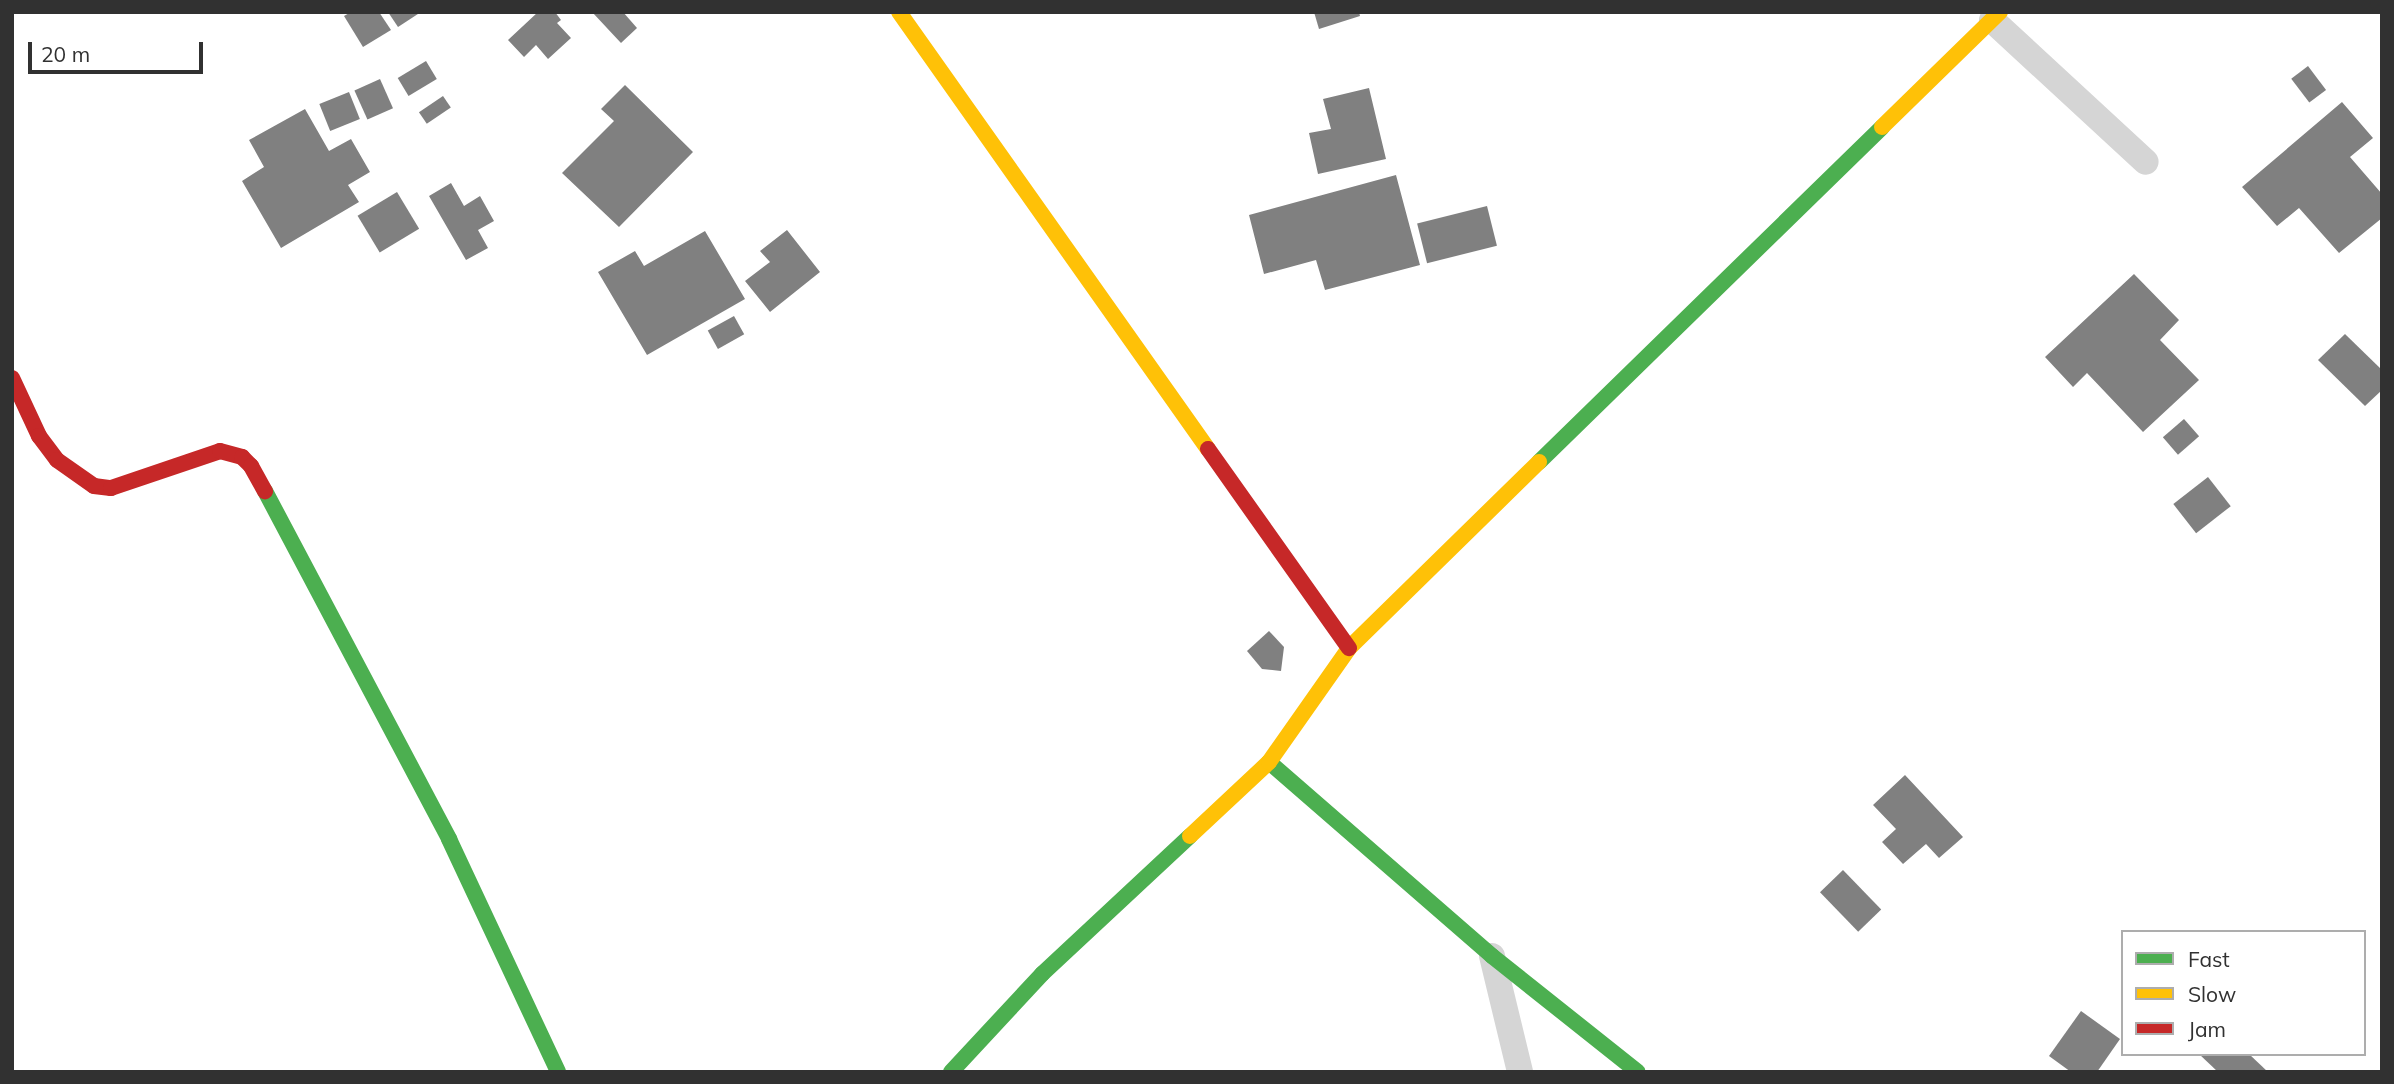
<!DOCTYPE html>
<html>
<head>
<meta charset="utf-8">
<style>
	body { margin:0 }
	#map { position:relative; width:2394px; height:1084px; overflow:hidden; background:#fff; font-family:Mulish,sans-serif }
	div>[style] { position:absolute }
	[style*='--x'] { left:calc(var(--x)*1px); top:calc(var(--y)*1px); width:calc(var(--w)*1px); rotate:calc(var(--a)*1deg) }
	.building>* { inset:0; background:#808080; transform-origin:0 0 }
	.lane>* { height:26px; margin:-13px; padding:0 13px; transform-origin:13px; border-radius:13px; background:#d5d5d5 }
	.fast>* { height:16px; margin:-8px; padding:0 8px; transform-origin:8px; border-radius:8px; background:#4caf50 }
	.slow>* { height:16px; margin:-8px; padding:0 8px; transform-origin:8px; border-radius:8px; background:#ffc107 }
	.jam>* { height:16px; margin:-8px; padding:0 8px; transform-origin:8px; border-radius:8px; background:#c62828 }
	span { translate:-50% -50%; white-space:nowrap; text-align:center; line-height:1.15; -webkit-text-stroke:7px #fff; paint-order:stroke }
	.frame { position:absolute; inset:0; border:14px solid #313131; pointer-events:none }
	.legend { position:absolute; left:2121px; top:930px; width:245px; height:126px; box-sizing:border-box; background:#fff; border:2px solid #adadad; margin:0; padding:9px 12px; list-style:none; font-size:21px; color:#313131 }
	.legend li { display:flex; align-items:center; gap:14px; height:35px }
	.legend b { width:35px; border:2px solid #adadad }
	.scale { position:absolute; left:28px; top:42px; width:175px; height:32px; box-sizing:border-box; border:4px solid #313131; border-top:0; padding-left:9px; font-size:21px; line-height:24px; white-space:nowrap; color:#313131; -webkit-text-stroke:5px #fff; paint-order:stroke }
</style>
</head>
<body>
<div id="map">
	<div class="building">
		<div style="clip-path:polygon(351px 12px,379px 12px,391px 30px,363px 47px,344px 16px)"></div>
		<div style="clip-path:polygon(388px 12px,421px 12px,398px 27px)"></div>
		<div style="clip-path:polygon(538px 12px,555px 12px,561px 20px,557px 23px,571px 38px,548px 59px,536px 45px,524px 57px,508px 40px)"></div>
		<div style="clip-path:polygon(592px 12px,623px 12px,637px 28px,621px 43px)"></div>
		<div style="clip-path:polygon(1314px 12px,1359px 12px,1360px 16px,1319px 29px)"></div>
		<div style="left:426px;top:61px;width:21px;height:33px;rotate:59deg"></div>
		<div style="left:2308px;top:66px;width:30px;height:21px;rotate:53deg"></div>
		<div style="left:380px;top:79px;width:32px;height:28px;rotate:66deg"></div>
		<div style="clip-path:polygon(625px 85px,693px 152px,619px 227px,562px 173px,614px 121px,601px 109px)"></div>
		<div style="clip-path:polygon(1369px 88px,1386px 159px,1318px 174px,1309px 133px,1331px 129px,1323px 99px)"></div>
		<div style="left:349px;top:92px;width:29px;height:32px;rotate:68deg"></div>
		<div style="left:443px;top:96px;width:14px;height:29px;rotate:56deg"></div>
		<div style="clip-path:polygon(2342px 102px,2373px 138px,2350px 157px,2382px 194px,2382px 218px,2339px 253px,2299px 208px,2277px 226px,2242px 187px)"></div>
		<div style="clip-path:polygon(305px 109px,329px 151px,351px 139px,370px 172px,348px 185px,359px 202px,281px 248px,242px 181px,264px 167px,249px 140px)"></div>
		<div style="clip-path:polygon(1396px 175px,1420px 265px,1325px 290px,1316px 260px,1264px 274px,1249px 215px)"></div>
		<div style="clip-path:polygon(451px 183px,464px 206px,480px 196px,494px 221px,478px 230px,488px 248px,466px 260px,429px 196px)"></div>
		<div style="left:397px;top:192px;width:43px;height:46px;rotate:59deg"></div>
		<div style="left:1487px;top:206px;width:41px;height:72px;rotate:76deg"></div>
		<div style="clip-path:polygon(787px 230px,820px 272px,770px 312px,745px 281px,770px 262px,760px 251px)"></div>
		<div style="clip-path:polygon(705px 231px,745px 299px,647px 355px,598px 272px,635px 251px,644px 266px)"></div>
		<div style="clip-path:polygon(2134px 274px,2179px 320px,2160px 340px,2199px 380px,2143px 432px,2087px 373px,2073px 387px,2045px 357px)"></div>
		<div style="left:734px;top:316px;width:21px;height:30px;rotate:61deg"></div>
		<div style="clip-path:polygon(2345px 334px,2382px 370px,2382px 390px,2365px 406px,2318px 360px)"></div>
		<div style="left:2184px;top:419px;width:23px;height:28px;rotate:49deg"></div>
		<div style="left:2208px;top:477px;width:37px;height:44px;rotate:52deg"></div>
		<div style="clip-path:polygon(1269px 631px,1284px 647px,1281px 671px,1262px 669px,1247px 651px)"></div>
		<div style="clip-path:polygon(1905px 775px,1963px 837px,1939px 858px,1926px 844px,1903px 864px,1882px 842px,1896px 829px,1873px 805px)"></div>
		<div style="left:1843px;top:870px;width:55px;height:32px;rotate:46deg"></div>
		<div style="clip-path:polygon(2081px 1011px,2120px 1039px,2097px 1072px,2071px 1072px,2049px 1056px)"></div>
		<div style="clip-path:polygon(2199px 1054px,2249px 1054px,2268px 1072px,2218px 1072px)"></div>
	</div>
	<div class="lane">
		<div style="--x:1992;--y:20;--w:209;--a:42.7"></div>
		<div style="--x:1492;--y:956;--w:119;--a:76.4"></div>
	</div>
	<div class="fast">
		<div style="--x:1539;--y:462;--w:479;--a:-44.3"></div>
		<div style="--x:265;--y:491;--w:394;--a:62.1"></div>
		<div style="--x:449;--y:839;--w:257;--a:64.9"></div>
		<div style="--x:1269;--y:762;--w:296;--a:41"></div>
		<div style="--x:1492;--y:956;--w:186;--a:38.5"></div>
		<div style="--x:951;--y:1072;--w:134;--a:-47.1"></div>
		<div style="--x:1042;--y:974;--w:202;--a:-43"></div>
	</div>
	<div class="slow">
		<div style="--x:899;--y:12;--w:535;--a:54.74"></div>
		<div style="--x:1882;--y:127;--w:165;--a:-44.3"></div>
		<div style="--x:1190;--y:836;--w:108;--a:-43.1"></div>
		<div style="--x:1269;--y:762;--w:139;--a:-54.9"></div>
		<div style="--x:1349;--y:648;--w:266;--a:-44.4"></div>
	</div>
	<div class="jam">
		<div style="--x:12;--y:378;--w:64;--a:65"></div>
		<div style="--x:39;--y:436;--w:30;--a:53"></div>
		<div style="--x:57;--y:460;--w:45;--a:35.1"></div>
		<div style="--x:94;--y:486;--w:17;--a:7"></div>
		<div style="--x:111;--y:488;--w:115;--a:-18.7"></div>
		<div style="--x:220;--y:451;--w:23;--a:15"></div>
		<div style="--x:242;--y:457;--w:13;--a:45"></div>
		<div style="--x:251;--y:466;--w:29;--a:61"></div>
		<div style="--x:1208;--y:449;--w:244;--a:54.7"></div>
	</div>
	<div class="frame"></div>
	<ul class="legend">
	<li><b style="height:9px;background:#4caf50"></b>Fast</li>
	<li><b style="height:9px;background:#ffc107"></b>Slow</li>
	<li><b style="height:9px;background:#c62828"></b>Jam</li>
	</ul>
	<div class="scale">20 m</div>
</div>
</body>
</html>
